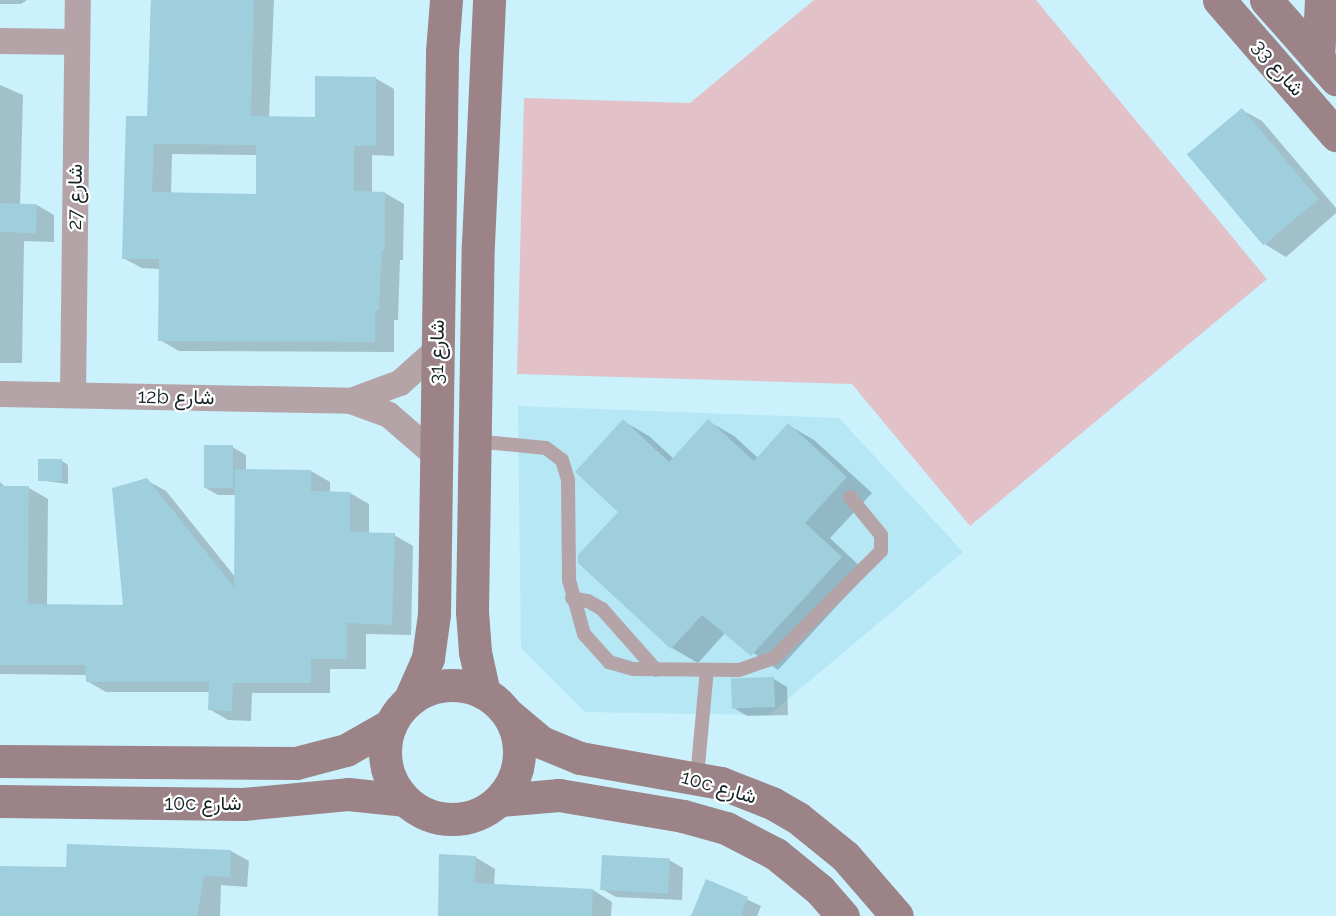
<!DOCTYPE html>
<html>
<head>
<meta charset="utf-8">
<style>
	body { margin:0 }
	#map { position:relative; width:1336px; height:916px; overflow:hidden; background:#caf1fc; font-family:Raleway,Vazirmatn,sans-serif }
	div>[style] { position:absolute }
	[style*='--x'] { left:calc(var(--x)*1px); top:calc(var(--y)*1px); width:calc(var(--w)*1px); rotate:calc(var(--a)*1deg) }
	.built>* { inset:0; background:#b6e7f5 }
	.green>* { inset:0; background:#e2c2c8 }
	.shadow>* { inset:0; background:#0003 }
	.building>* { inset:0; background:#9fcedc; transform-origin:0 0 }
	.lane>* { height:14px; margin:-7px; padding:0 7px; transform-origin:7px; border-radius:7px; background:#b5a4a7 }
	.street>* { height:26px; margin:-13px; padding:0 13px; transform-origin:13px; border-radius:13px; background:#b5a4a7 }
	.secondary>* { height:33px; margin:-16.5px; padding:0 16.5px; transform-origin:16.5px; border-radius:16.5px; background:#9b8387 }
	.secondary>.ring { margin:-16.5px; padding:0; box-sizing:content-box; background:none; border:33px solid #9b8387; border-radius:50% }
	span { translate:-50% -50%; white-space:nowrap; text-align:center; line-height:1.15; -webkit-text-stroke:4.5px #fff; paint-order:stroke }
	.street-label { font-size:20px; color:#132226 }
</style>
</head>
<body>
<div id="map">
	<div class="built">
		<div style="clip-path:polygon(518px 406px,839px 418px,963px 552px,769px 715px,585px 712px,521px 648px)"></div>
	</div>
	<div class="green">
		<div style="clip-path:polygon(814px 0,1036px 0,1267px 279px,970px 526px,852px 384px,517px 374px,524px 98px,690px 103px)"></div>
	</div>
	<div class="shadow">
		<div style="clip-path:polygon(0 0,27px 0,21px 4px,0 4px)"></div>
		<div style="clip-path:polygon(evenodd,151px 0,274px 0,269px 118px,316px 118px,375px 78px,394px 89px,394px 156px,372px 155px,372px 193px,385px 193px,404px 204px,403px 260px,400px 260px,398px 320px,394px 320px,394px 352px,179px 351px,160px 340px,160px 269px,142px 268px,123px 258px,148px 117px,151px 0,172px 154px,258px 155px,258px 196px,171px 194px,172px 154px)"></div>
		<div style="clip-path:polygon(0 85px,23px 95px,20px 205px,37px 205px,54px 215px,54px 242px,24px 241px,22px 363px,0 363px)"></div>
		<div style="clip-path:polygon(1242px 110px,1262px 121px,1336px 208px,1336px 213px,1286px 257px,1266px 245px)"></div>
		<div style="clip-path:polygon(623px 421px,649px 436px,674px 459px,708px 421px,734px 436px,758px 458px,788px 425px,814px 440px,872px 493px,830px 538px,867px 573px,778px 670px,725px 633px,698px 663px,672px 648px,620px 512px)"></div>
		<div style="clip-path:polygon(232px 447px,246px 455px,246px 471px,311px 471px,330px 482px,330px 493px,350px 493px,369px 504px,369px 534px,394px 535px,413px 546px,411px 635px,366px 634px,366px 669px,330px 669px,330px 693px,252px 693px,251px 721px,228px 720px,209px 709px,210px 692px,106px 692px,87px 681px,87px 675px,0 674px,0 482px,5px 487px,29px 488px,48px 499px,47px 606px,125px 606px,146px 480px,166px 491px,236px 578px,236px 495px,218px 495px,204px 487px)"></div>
		<div style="clip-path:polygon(62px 461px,68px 465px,68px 484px,39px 480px)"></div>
		<div style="clip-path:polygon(774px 679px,787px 687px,788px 715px,747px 716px,734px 708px)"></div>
		<div style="clip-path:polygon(231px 851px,249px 861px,247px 887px,221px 885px,220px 916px,0 916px,0 869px,68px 869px)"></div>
		<div style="clip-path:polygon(475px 857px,495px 869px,494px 886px,593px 890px,612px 902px,611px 916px,439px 916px)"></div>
		<div style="clip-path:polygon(669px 860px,683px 868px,682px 900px,616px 897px,602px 889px)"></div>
		<div style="clip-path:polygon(707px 881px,761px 906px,757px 916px,692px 916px)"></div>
	</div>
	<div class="building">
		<div style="clip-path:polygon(evenodd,151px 0,254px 0,251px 116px,315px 117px,315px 76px,376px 77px,376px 146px,354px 146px,354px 191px,385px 192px,385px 250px,382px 250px,379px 310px,375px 310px,375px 342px,158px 341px,159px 259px,122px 259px,126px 116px,147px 116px,151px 0,154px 144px,256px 145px,256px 194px,152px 192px,154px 144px)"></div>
		<div style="left:1242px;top:108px;width:119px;height:72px;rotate:50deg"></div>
		<div style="left:0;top:203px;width:37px;height:29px;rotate:2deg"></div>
		<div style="clip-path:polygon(623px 419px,669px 462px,708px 419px,754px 461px,788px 423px,847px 477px,805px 523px,842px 557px,751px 656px,702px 615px,671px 649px,578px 563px,578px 555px,618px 512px,575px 472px)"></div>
		<div style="left:204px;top:445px;width:29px;height:43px"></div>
		<div style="left:38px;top:459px;width:24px;height:22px"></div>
		<div style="clip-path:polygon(235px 469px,311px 470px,311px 491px,350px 492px,350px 532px,395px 533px,392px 625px,347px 623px,347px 659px,311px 659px,311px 683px,233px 683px,232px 711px,208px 710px,209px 682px,86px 682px,85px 665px,0 665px,0 486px,29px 486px,28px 604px,123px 605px,112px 488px,147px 478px,234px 587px)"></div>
		<div style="left:774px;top:677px;width:30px;height:43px;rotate:88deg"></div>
		<div style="clip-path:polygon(67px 844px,231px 850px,230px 877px,204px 876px,197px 916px,0 916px,0 866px,66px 867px)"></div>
		<div style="clip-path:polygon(439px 854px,476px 856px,475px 883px,593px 889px,592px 916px,438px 916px)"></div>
		<div style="left:602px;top:855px;width:68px;height:35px;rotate:3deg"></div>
		<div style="clip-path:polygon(706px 879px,748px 897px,741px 916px,691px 916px)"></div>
	</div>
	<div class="lane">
		<div style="--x:474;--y:441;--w:72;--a:5.6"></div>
		<div style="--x:546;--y:448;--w:20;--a:37"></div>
		<div style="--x:562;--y:460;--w:21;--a:73"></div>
		<div style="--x:568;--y:480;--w:100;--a:89.4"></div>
		<div style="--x:569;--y:580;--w:56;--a:74.5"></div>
		<div style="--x:584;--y:634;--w:38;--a:48"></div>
		<div style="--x:609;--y:662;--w:26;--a:16"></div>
		<div style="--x:634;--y:669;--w:105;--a:0.5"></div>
		<div style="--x:739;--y:670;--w:37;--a:-19"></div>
		<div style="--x:774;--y:658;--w:151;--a:-45"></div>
		<div style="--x:881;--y:551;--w:16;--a:-90"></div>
		<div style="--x:881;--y:535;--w:49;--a:-129.2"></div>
		<div style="--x:572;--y:598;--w:16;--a:11"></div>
		<div style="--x:588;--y:601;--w:16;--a:30"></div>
		<div style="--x:602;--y:609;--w:81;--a:48.5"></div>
		<div style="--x:697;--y:777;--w:107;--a:-84.7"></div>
	</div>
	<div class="street">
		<div style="--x:0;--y:41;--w:77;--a:0.7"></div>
		<div style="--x:0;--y:394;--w:351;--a:1.1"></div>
		<div style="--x:351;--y:401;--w:40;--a:20.2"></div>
		<div style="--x:389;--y:415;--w:60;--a:40.9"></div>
		<div style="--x:73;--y:394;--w:394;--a:-89.3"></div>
		<div style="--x:351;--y:401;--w:52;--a:-20.2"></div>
		<div style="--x:400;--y:383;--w:51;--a:-41.8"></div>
	</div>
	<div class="secondary">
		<div style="--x:1219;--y:0;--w:179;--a:49.1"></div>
		<div style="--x:1266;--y:0;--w:106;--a:48.5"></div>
		<div style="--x:1318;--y:59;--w:59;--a:-87.1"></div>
		<div class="ring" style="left:385px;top:685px;width:101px;height:101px"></div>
		<div style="--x:484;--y:693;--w:42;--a:-102.4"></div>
		<div style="--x:475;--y:652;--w:41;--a:-94.2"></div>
		<div style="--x:472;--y:611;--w:367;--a:-89.1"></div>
		<div style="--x:478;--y:244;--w:244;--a:-87.4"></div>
		<div style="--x:410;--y:699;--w:45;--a:-66.3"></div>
		<div style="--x:428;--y:658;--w:44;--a:-82.2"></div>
		<div style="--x:434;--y:614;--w:562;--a:-89.18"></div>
		<div style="--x:442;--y:52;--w:52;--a:-85.6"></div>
		<div style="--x:509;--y:715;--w:42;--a:40.2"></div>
		<div style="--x:541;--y:742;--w:42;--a:22.3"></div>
		<div style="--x:580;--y:758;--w:143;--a:10.1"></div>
		<div style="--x:721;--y:783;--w:55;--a:21.4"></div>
		<div style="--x:772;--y:803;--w:30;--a:30"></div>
		<div style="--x:798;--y:818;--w:60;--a:39"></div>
		<div style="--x:845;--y:856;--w:79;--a:49.1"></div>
		<div style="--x:0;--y:761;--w:296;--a:0.4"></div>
		<div style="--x:296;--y:763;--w:52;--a:-14.6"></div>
		<div style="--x:346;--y:750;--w:51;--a:-29.6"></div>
		<div style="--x:501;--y:800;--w:58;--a:-4.9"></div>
		<div style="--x:559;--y:795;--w:126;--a:9.6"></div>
		<div style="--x:683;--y:816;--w:45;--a:15.6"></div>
		<div style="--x:726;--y:828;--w:56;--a:27.5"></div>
		<div style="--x:776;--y:854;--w:57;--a:39.3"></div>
		<div style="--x:820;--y:890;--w:35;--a:49"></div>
		<div style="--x:0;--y:801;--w:243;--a:0.7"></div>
		<div style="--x:243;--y:804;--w:105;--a:-5.4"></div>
		<div style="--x:348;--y:794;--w:56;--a:6.1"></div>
	</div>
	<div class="street-label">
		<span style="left:1278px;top:68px;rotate:49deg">شارع 33</span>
		<span style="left:75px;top:197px;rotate:-89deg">شارع 27</span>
		<span style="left:437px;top:352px;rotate:-89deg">شارع 31</span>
		<span style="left:176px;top:397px;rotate:1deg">12b شارع</span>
		<span style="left:719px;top:787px;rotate:16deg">10c شارع</span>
		<span style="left:203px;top:803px">10c شارع</span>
	</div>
</div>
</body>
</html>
